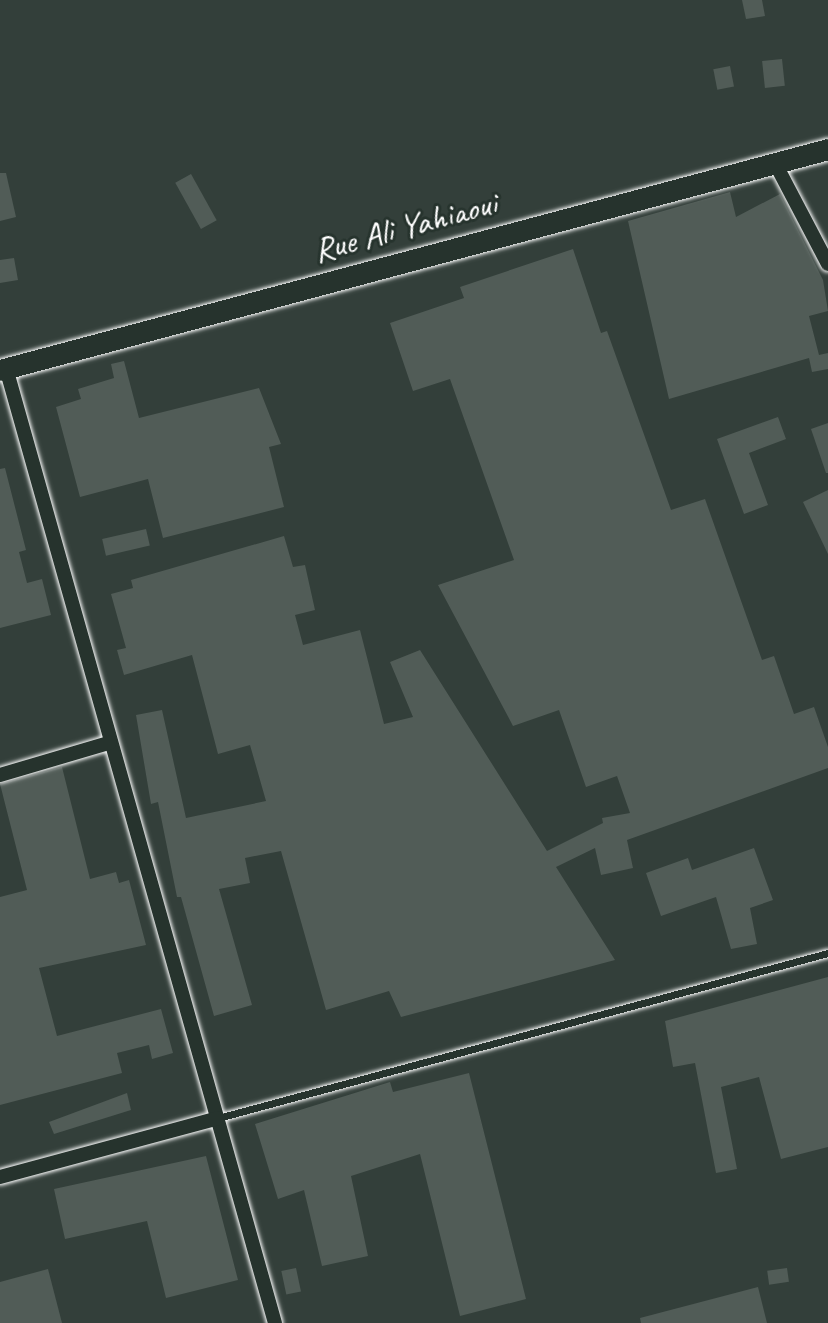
<!DOCTYPE html>
<html>
<head>
<meta charset="utf-8">
<style>
	body { margin:0 }
	#map { position:relative; width:828px; height:1323px; overflow:hidden; background:#26332d; font-family:Caveat,sans-serif }
	div>[style] { position:absolute }
	[style*='--x'] { left:calc(var(--x)*1px); top:calc(var(--y)*1px); width:calc(var(--w)*1px); rotate:calc(var(--a)*1deg) }
	.built>* { inset:0; background:#333f3a; transform-origin:0 0 }
	.building>* { inset:0; background:#515c57; transform-origin:0 0 }
	.roads { filter:drop-shadow(0 0 2px #fff) drop-shadow(0 0 2px #fff) }
	.lane>* { height:7px; margin:-3.5px; padding:0 3.5px; transform-origin:3.5px; border-radius:3.5px; background:#26332d }
	.street>* { height:14px; margin:-7px; padding:0 7px; transform-origin:7px; border-radius:7px; background:#26332d }
	.secondary>* { height:21px; margin:-10.5px; padding:0 10.5px; transform-origin:10.5px; border-radius:10.5px; background:#26332d }
	span { translate:-50% -50%; white-space:nowrap; text-align:center; line-height:1.15; -webkit-text-stroke:6px #26332d; paint-order:stroke }
	.street-label { font-size:35px; color:#fff }
</style>
</head>
<body>
<div id="map">
	<div class="built">
		<div style="left:0;top:0;width:828px;height:1323px"></div>
	</div>
	<div class="building">
		<div style="clip-path:polygon(742px 0,762px 0,765px 16px,746px 19px)"></div>
		<div style="left:782px;top:59px;width:27px;height:20px;rotate:84deg"></div>
		<div style="left:730px;top:66px;width:21px;height:17px;rotate:79deg"></div>
		<div style="clip-path:polygon(0 173px,6px 173px,16px 217px,0 221px)"></div>
		<div style="left:191px;top:174px;width:53px;height:18px;rotate:61deg"></div>
		<div style="clip-path:polygon(730px 192px,736px 217px,780px 194px,823px 280px,828px 311px,809px 316px,819px 355px,828px 353px,828px 369px,812px 372px,809px 358px,669px 399px,628px 221px)"></div>
		<div style="clip-path:polygon(573px 249px,601px 333px,607px 331px,671px 510px,705px 499px,762px 660px,774px 656px,794px 714px,814px 707px,828px 747px,828px 768px,627px 840px,633px 868px,601px 875px,595px 848px,556px 867px,615px 960px,401px 1017px,389px 991px,326px 1010px,281px 851px,245px 858px,250px 883px,219px 889px,252px 1005px,214px 1016px,181px 897px,177px 897px,158px 802px,151px 804px,136px 715px,162px 710px,186px 818px,266px 801px,250px 745px,218px 754px,192px 655px,124px 675px,117px 650px,126px 648px,111px 594px,133px 588px,131px 580px,284px 536px,293px 567px,305px 565px,315px 610px,295px 615px,303px 645px,360px 630px,384px 724px,413px 717px,390px 662px,420px 650px,547px 851px,603px 823px,602px 818px,630px 813px,617px 776px,586px 787px,559px 710px,513px 726px,438px 585px,514px 560px,450px 379px,413px 391px,390px 323px,464px 298px,460px 287px)"></div>
		<div style="clip-path:polygon(14px 258px,18px 280px,0 283px,0 260px)"></div>
		<div style="clip-path:polygon(124px 361px,139px 418px,259px 388px,281px 444px,269px 447px,284px 507px,163px 538px,148px 479px,80px 497px,56px 407px,81px 399px,78px 389px,114px 378px,111px 364px)"></div>
		<div style="clip-path:polygon(778px 417px,786px 439px,749px 453px,768px 505px,744px 514px,717px 439px)"></div>
		<div style="clip-path:polygon(828px 423px,828px 473px,826px 473px,811px 429px)"></div>
		<div style="clip-path:polygon(5px 468px,26px 550px,19px 552px,27px 583px,42px 579px,51px 615px,0 628px,0 469px)"></div>
		<div style="clip-path:polygon(828px 490px,828px 554px,803px 502px)"></div>
		<div style="left:146px;top:529px;width:17px;height:45px;rotate:77deg"></div>
		<div style="clip-path:polygon(62px 767px,90px 879px,116px 872px,119px 883px,129px 880px,146px 945px,39px 968px,57px 1036px,161px 1009px,173px 1053px,152px 1059px,149px 1045px,117px 1053px,122px 1073px,0 1105px,0 897px,27px 890px,0 784px)"></div>
		<div style="clip-path:polygon(754px 848px,773px 900px,750px 908px,757px 944px,731px 949px,716px 897px,661px 916px,646px 873px,688px 858px,692px 870px)"></div>
		<div style="clip-path:polygon(828px 977px,828px 1147px,781px 1159px,759px 1077px,721px 1087px,737px 1169px,716px 1173px,695px 1063px,673px 1067px,665px 1021px)"></div>
		<div style="clip-path:polygon(469px 1073px,526px 1299px,460px 1316px,420px 1154px,351px 1176px,368px 1256px,322px 1266px,304px 1190px,278px 1199px,255px 1124px,390px 1082px,393px 1092px)"></div>
		<div style="clip-path:polygon(127px 1093px,131px 1110px,54px 1134px,49px 1122px)"></div>
		<div style="clip-path:polygon(206px 1156px,238px 1280px,166px 1298px,147px 1221px,65px 1239px,54px 1189px)"></div>
		<div style="left:296px;top:1268px;width:24px;height:15px;rotate:78deg"></div>
		<div style="left:787px;top:1268px;width:14px;height:20px;rotate:82deg"></div>
		<div style="clip-path:polygon(48px 1269px,62px 1323px,0 1323px,0 1282px)"></div>
		<div style="clip-path:polygon(758px 1287px,767px 1323px,641px 1323px,640px 1318px)"></div>
	</div>
	<div class="roads">
		<div class="lane">
			<div style="--x:218;--y:1118;--w:632;--a:-15.14"></div>
		</div>
		<div class="street">
			<div style="--x:775;--y:163;--w:114;--a:62.3"></div>
			<div style="--x:6;--y:368;--w:992;--a:74.27"></div>
			<div style="--x:0;--y:775;--w:114;--a:-16.4"></div>
			<div style="--x:0;--y:1177;--w:226;--a:-15.1"></div>
		</div>
		<div class="secondary">
			<div style="--x:0;--y:370;--w:857;--a:-14.94"></div>
		</div>
	</div>
	<div class="street-label">
		<span style="left:405px;top:227px;rotate:-15deg">Rue Ali Yahiaoui</span>
	</div>
</div>
</body>
</html>
